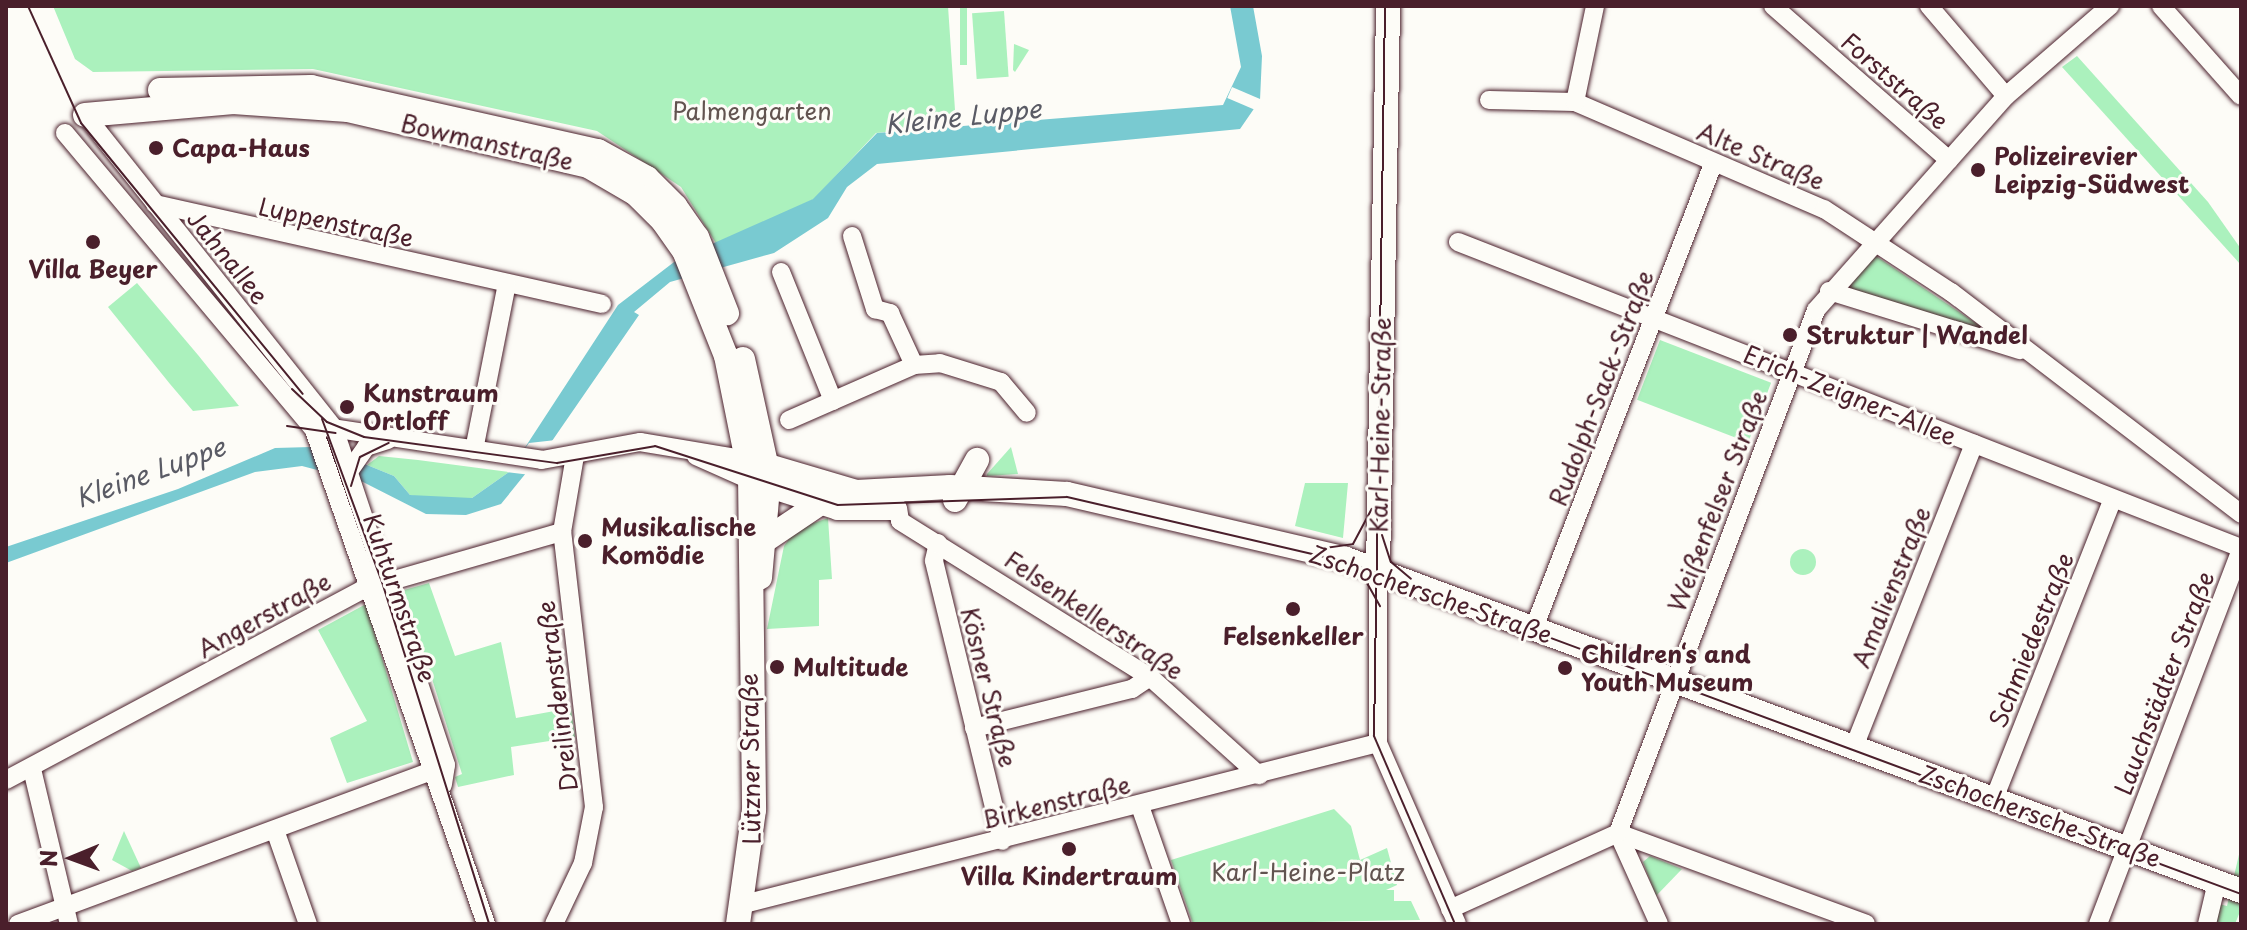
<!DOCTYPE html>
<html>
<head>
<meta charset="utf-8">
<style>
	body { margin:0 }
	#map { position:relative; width:2247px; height:930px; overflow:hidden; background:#fdfcf7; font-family:"Playpen Sans",sans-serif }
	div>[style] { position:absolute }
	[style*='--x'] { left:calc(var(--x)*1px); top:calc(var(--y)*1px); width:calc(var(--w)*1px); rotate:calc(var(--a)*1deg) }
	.green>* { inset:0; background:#abf1bd; transform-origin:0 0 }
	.round { border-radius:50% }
	.water>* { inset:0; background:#79cad1 }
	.pier>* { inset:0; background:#fdfcf7; transform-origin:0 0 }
	.roads { filter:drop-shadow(0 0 2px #4a1f2b) drop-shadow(0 0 2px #4a1f2b) }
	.minor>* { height:18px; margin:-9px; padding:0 9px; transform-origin:9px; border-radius:9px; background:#fdfcf7 }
	.major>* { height:24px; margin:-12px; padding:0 12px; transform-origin:12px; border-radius:12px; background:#fdfcf7 }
	.tram>* { height:2px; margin:-1px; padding:0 1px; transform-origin:1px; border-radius:1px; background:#4a1f2b }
	.dots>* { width:22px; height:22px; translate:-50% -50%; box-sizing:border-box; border:4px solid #fdfcf7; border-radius:50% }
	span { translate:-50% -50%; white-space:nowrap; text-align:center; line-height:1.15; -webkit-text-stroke:6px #fdfcf7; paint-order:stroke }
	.street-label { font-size:24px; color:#4a1f2b }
	.park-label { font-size:24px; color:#625450 }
	.poi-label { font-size:24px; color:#4a1f2b; font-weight:700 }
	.left { translate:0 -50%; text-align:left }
	.water-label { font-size:26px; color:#5a5b65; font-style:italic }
	.frame { position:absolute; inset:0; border:8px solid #4a1f2b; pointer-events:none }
	.north { position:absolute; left:32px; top:818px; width:80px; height:80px; -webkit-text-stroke:6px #fdfcf7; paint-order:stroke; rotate:269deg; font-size:22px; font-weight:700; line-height:32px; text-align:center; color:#4a1f2b }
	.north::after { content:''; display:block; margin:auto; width:28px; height:36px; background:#4a1f2b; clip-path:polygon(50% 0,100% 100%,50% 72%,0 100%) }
</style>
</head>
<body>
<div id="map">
	<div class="green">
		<div style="clip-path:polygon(53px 6px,948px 6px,956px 125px,876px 133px,814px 199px,717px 245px,681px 187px,597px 131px,313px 69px,93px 72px,75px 59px)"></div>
		<div style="left:960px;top:6px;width:7px;height:59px"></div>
		<div style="left:1004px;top:11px;width:66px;height:32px;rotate:86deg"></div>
		<div style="clip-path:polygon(1014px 44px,1029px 50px,1015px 72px,1013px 70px)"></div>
		<div style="clip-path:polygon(2077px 56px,2208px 202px,2241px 249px,2241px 265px,2062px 67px)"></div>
		<div style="clip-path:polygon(1873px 254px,1992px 334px,1840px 286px)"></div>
		<div style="clip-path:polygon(137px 283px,198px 355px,239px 406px,193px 411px,170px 384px,108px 307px)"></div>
		<div style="left:1660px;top:340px;width:119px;height:64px;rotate:21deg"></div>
		<div style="clip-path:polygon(1011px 447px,1018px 474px,987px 476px,987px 474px)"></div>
		<div style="clip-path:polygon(379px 456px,418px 460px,509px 472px,472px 498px,437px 501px,410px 495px,394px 476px,367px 465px)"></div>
		<div style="clip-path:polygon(1305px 483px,1348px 483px,1343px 538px,1295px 526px)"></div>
		<div style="clip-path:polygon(828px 518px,832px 579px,819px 580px,819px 626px,767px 629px,784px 546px,796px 529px)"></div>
		<div class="round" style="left:1790px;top:549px;width:26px;height:26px"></div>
		<div style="clip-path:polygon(429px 583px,455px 656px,501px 642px,516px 718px,571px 708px,575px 737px,511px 747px,514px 775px,458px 787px,455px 777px,462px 774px,404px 590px)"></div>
		<div style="clip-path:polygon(366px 604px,413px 762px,347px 783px,330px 738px,367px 721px,318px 630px)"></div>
		<div style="clip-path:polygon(1334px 809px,1351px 826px,1360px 860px,1387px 848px,1397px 885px,1386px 890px,1394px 890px,1394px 901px,1411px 901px,1420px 920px,1193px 924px,1171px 860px)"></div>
		<div style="clip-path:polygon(124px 831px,141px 868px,132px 871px,112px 860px)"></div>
		<div style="clip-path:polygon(2241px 846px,2241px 909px,2235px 924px,2214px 924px,2219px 904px,2227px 906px)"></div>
		<div style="clip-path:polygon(1650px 856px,1682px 869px,1656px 896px,1643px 862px)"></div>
	</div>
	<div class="water">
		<div style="clip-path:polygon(1230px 6px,1253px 6px,1262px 56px,1260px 100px,1240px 129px,877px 164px,847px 187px,828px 218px,774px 253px,670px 282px,634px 312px,639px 315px,552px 441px,501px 504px,466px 515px,426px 514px,363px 482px,302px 466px,255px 472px,6px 563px,6px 547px,178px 489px,275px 448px,311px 447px,367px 465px,394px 476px,410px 495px,472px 498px,509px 472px,618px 305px,678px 259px,813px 199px,877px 133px,1223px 105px,1241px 67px)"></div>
	</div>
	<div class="pier">
		<div style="left:1232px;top:87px;width:33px;height:12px;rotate:23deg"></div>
		<div style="clip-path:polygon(556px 440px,531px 475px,507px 472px,529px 443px)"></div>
	</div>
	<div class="roads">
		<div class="minor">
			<div style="--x:1773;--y:6;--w:234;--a:41.2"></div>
			<div style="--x:1929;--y:6;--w:118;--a:49.5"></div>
			<div style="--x:2161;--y:6;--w:120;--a:48.4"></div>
			<div style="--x:1489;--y:100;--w:86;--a:1.3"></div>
			<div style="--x:1575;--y:102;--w:271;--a:23.3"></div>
			<div style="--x:1824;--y:209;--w:152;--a:33.2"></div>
			<div style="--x:1951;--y:292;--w:365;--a:37.4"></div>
			<div style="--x:1575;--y:102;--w:98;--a:-78.2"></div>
			<div style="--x:85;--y:115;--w:400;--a:51.5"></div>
			<div style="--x:334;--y:428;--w:355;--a:71.6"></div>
			<div style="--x:446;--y:765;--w:20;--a:99"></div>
			<div style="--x:65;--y:133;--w:388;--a:50"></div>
			<div style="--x:314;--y:430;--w:523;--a:70.8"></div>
			<div style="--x:155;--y:204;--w:458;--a:12.6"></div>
			<div style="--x:852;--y:236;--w:77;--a:72.5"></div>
			<div style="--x:875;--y:309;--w:16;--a:15"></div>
			<div style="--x:890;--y:313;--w:57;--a:65.2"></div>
			<div style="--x:1458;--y:242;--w:841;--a:21.35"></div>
			<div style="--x:781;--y:272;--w:139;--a:68"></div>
			<div style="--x:1829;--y:291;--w:200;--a:17.2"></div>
			<div style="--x:789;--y:420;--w:137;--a:-23.7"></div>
			<div style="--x:914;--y:365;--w:26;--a:-4"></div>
			<div style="--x:940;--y:363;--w:64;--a:17.3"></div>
			<div style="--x:1001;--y:382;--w:40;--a:50"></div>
			<div style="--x:325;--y:427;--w:219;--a:8.6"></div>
			<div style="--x:542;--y:460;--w:100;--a:-10.4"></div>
			<div style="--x:640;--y:442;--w:109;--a:9.5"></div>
			<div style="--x:474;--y:450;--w:169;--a:-78.8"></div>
			<div style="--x:696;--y:456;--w:59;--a:24"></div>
			<div style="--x:350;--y:470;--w:28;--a:-55"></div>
			<div style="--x:366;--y:447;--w:23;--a:-18"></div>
			<div style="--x:898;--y:508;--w:13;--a:81"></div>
			<div style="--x:900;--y:521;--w:295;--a:32"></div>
			<div style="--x:1150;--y:677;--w:147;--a:42"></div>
			<div style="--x:938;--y:543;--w:18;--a:103"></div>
			<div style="--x:934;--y:561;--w:288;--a:76.3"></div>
			<div style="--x:1378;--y:570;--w:173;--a:90"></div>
			<div style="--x:1378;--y:743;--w:197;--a:66.4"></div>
			<div style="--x:1534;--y:628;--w:496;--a:-68.9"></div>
			<div style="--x:974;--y:728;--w:163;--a:-13.9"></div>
			<div style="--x:1132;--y:689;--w:22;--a:-34"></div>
			<div style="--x:1854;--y:747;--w:326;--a:-68.4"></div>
			<div style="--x:32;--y:769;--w:159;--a:76.6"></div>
			<div style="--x:6;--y:780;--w:405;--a:-28.1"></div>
			<div style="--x:363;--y:589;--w:207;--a:-16"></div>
			<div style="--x:1994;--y:799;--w:323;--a:-68.4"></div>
			<div style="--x:1140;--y:806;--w:125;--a:70.8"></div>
			<div style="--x:275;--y:830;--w:100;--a:70.7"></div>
			<div style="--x:744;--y:904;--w:654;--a:-14.25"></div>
			<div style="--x:1450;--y:909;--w:184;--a:-24.3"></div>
			<div style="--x:1618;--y:833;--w:264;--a:20.1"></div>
			<div style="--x:18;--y:924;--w:450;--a:-20.3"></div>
			<div style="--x:554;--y:924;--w:68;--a:-64.6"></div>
			<div style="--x:583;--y:863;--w:57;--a:-78.9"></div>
			<div style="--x:594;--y:807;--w:277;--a:-96.6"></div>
			<div style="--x:562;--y:532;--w:77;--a:-80.3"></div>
			<div style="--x:1659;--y:924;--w:100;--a:-114.3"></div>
			<div style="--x:1618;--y:833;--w:559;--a:-69.26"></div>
			<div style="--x:1816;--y:310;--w:286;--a:-48.4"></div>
			<div style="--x:2006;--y:96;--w:138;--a:-40.9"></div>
			<div style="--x:2098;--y:924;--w:400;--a:-69.1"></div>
			<div style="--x:2207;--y:924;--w:43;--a:-76.6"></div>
		</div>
		<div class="major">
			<div style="--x:160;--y:90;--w:151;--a:-1.1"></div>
			<div style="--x:311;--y:87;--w:294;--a:12.6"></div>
			<div style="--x:598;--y:151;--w:56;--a:28.9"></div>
			<div style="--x:647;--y:178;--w:40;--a:45"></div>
			<div style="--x:675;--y:206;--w:38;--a:55"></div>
			<div style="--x:697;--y:237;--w:82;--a:68.5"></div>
			<div style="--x:85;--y:115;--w:149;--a:-5"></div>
			<div style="--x:233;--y:102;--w:115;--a:4"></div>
			<div style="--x:348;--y:110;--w:246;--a:13.1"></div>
			<div style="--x:588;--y:166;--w:56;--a:30.3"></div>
			<div style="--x:636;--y:194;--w:38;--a:45"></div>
			<div style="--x:663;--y:221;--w:39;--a:55"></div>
			<div style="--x:685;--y:253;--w:111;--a:68.3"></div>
			<div style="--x:726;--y:356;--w:121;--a:78.6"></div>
			<div style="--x:750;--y:475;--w:335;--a:89.3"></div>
			<div style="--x:754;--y:810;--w:115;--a:98"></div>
			<div style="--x:743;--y:359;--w:121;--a:77.6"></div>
			<div style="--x:769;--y:477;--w:101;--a:95.1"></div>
			<div style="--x:748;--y:460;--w:113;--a:16.5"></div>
			<div style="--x:856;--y:492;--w:94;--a:-3"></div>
			<div style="--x:950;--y:487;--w:117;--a:3.4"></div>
			<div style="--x:1067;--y:494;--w:286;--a:13.1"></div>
			<div style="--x:1346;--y:559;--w:955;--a:20.35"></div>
			<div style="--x:755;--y:481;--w:87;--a:18"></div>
			<div style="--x:838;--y:508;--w:56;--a:0"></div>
			<div style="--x:955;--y:500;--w:46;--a:-61.2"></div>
			<div style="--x:767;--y:539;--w:63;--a:-33.9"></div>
			<div style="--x:1378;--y:570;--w:564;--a:-88.98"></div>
		</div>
	</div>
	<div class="tram">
		<div style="--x:28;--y:6;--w:128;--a:65.6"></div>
		<div style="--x:81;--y:123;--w:350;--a:50.7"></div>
		<div style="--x:1385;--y:6;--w:730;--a:90.86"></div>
		<div style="--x:1374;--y:736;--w:205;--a:66.7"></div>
		<div style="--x:292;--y:389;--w:48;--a:43.3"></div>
		<div style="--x:327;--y:422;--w:40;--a:22"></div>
		<div style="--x:364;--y:437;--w:195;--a:7.7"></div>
		<div style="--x:557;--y:463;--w:99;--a:-9.8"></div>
		<div style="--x:655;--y:446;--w:192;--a:17.9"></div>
		<div style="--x:838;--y:505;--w:229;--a:-2"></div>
		<div style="--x:1067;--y:497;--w:286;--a:13.1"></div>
		<div style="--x:1346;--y:562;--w:955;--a:20.35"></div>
		<div style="--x:322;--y:419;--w:174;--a:69.8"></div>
		<div style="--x:382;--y:582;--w:358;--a:72.6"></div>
		<div style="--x:287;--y:426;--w:49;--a:8.3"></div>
		<div style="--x:351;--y:486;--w:30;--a:-73"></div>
		<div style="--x:360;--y:457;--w:32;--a:-26"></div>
		<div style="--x:1382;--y:535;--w:28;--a:72"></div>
		<div style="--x:1391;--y:562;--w:26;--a:40"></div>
		<div style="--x:1318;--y:549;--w:35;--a:-8"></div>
		<div style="--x:1353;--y:544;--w:40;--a:-62"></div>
		<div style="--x:1358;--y:567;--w:45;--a:60.6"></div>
	</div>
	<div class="dots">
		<div style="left:156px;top:148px;background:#4a1f2b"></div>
		<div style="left:1978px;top:170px;background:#4a1f2b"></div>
		<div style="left:93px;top:242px;background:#4a1f2b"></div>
		<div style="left:1790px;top:335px;background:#4a1f2b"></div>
		<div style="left:347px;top:407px;background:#4a1f2b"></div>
		<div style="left:585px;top:541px;background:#4a1f2b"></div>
		<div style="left:1293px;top:609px;background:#4a1f2b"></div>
		<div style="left:777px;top:667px;background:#4a1f2b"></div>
		<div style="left:1565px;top:668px;background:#4a1f2b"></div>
		<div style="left:1069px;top:849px;background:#4a1f2b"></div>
	</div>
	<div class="street-label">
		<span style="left:1895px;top:81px;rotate:41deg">Forststraße</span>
		<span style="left:487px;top:142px;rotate:13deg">Bowmanstraße</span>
		<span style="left:1761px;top:156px;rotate:23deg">Alte Straße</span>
		<span style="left:336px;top:222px;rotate:12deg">Luppenstraße</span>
		<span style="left:228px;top:257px;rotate:51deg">Jahnallee</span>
		<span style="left:1601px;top:388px;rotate:-69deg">Rudolph-Sack-Straße</span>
		<span style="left:1850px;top:395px;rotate:22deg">Erich-Zeigner-Allee</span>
		<span style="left:1380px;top:425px;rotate:-89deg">Karl-Heine-Straße</span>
		<span style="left:1717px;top:501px;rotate:-69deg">Weißenfelser Straße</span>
		<span style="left:1891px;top:587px;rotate:-68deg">Amalienstraße</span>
		<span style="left:1431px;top:594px;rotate:19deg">Zschochersche Straße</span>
		<span style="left:400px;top:598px;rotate:71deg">Kuhturmstraße</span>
		<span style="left:264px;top:615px;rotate:-29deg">Angerstraße</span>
		<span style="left:1094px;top:615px;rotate:34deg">Felsenkellerstraße</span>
		<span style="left:2031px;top:640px;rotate:-68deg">Schmiedestraße</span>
		<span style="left:2164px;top:683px;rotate:-69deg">Lauchstädter Straße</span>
		<span style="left:989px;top:687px;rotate:76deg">Kösner Straße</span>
		<span style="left:557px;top:696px;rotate:-97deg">Dreilindenstraße</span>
		<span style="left:750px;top:759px;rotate:-91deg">Lützner Straße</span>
		<span style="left:1056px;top:802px;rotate:-14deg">Birkenstraße</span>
		<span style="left:2040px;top:816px;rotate:20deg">Zschochersche Straße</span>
	</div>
	<div class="park-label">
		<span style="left:752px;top:111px">Palmengarten</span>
		<span style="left:1308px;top:872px">Karl-Heine-Platz</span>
	</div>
	<div class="poi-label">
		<span class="left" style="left:172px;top:148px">Capa-Haus</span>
		<span class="left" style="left:1994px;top:170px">Polizeirevier<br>Leipzig-Südwest</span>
		<span style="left:93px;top:269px">Villa Beyer</span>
		<span class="left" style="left:1806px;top:335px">Struktur | Wandel</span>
		<span class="left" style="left:363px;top:407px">Kunstraum<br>Ortloff</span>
		<span class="left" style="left:601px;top:541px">Musikalische<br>Komödie</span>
		<span style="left:1293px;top:636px">Felsenkeller</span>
		<span class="left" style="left:1581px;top:668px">Children‘s and<br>Youth Museum</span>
		<span class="left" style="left:793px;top:667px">Multitude</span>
		<span style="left:1069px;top:876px">Villa Kindertraum</span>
	</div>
	<div class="water-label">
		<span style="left:963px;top:116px;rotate:-6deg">Kleine Luppe</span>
		<span style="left:150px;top:472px;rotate:-20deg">Kleine Luppe</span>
	</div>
	<div class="frame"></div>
	<div class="north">N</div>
</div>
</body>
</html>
